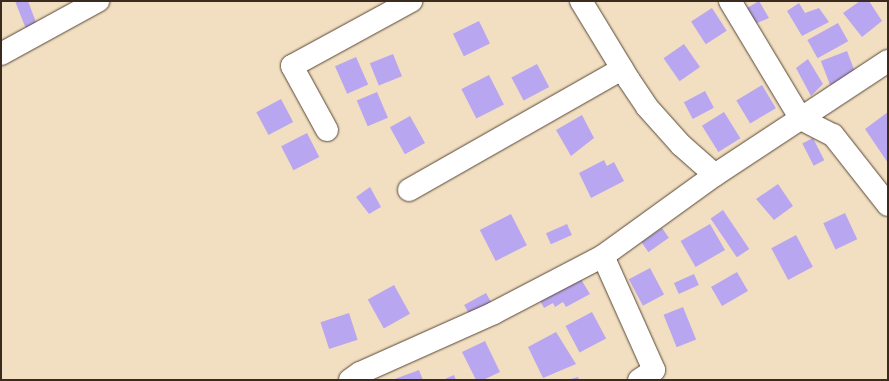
<!DOCTYPE html>
<html>
<head>
<meta charset="utf-8">
<style>
	body { margin:0 }
	#map { position:relative; width:889px; height:381px; overflow:hidden; background:#f2dfc1; font-family:"Architects Daughter",sans-serif }
	div>[style] { position:absolute }
	[style*='--x'] { left:calc(var(--x)*1px); top:calc(var(--y)*1px); width:calc(var(--w)*1px); rotate:calc(var(--a)*1deg) }
	.building>* { inset:0; background:#b9a6f0; transform-origin:0 0 }
	.roads { filter:drop-shadow(0 0 1px #564536) drop-shadow(0 0 1px #564536) }
	.minor>* { height:22px; margin:-11px; padding:0 11px; transform-origin:11px; border-radius:11px; background:#fff }
	span { translate:-50% -50%; white-space:nowrap; text-align:center; line-height:1.15; -webkit-text-stroke:4px #fcf5e5; paint-order:stroke }
	.frame { position:absolute; inset:0; border:2px solid #3b2a1e; pointer-events:none }
</style>
</head>
<body>
<div id="map">
	<div class="building">
		<div style="clip-path:polygon(15px 1px,28px 1px,37px 25px,26px 29px)"></div>
		<div style="clip-path:polygon(759px 1px,769px 18px,750px 26px,742px 11px)"></div>
		<div style="clip-path:polygon(860px 1px,869px 1px,882px 21px,862px 37px,843px 13px)"></div>
		<div style="clip-path:polygon(799px 3px,805px 13px,819px 8px,829px 22px,802px 36px,787px 11px)"></div>
		<div style="left:712px;top:8px;width:27px;height:25px;rotate:57deg"></div>
		<div style="left:479px;top:21px;width:25px;height:29px;rotate:64deg"></div>
		<div style="left:838px;top:23px;width:21px;height:35px;rotate:61deg"></div>
		<div style="left:684px;top:44px;width:28px;height:25px;rotate:55deg"></div>
		<div style="left:847px;top:51px;width:26px;height:28px;rotate:69deg"></div>
		<div style="left:393px;top:54px;width:24px;height:25px;rotate:68deg"></div>
		<div style="left:356px;top:57px;width:30px;height:23px;rotate:66deg"></div>
		<div style="clip-path:polygon(808px 59px,823px 84px,811px 96px,796px 68px)"></div>
		<div style="left:537px;top:64px;width:26px;height:29px;rotate:62deg"></div>
		<div style="left:489px;top:75px;width:33px;height:31px;rotate:63deg"></div>
		<div style="left:762px;top:85px;width:27px;height:30px;rotate:59deg"></div>
		<div style="left:705px;top:91px;width:19px;height:24px;rotate:62deg"></div>
		<div style="left:377px;top:92px;width:28px;height:22px;rotate:67deg"></div>
		<div style="left:281px;top:99px;width:26px;height:28px;rotate:62deg"></div>
		<div style="left:724px;top:112px;width:31px;height:26px;rotate:58deg"></div>
		<div style="clip-path:polygon(888px 112px,888px 163px,865px 129px)"></div>
		<div style="clip-path:polygon(582px 115px,594px 138px,571px 156px,556px 130px)"></div>
		<div style="left:410px;top:116px;width:31px;height:23px;rotate:61deg"></div>
		<div style="left:307px;top:133px;width:27px;height:29px;rotate:63deg"></div>
		<div style="left:813px;top:138px;width:25px;height:12px;rotate:63deg"></div>
		<div style="clip-path:polygon(604px 160px,607px 166px,614px 162px,624px 181px,591px 198px,579px 173px)"></div>
		<div style="clip-path:polygon(778px 184px,793px 206px,774px 220px,756px 199px)"></div>
		<div style="clip-path:polygon(370px 187px,381px 207px,369px 214px,356px 197px)"></div>
		<div style="left:723px;top:210px;width:47px;height:15px;rotate:56deg"></div>
		<div style="left:845px;top:213px;width:29px;height:24px;rotate:65deg"></div>
		<div style="left:511px;top:214px;width:35px;height:35px;rotate:63deg"></div>
		<div style="left:567px;top:224px;width:12px;height:23px;rotate:66deg"></div>
		<div style="left:710px;top:224px;width:30px;height:34px;rotate:60deg"></div>
		<div style="left:662px;top:228px;width:12px;height:25px;rotate:55deg"></div>
		<div style="left:796px;top:235px;width:36px;height:28px;rotate:62deg"></div>
		<div style="left:650px;top:268px;width:30px;height:24px;rotate:62deg"></div>
		<div style="left:737px;top:272px;width:22px;height:30px;rotate:60deg"></div>
		<div style="left:694px;top:274px;width:12px;height:22px;rotate:66deg"></div>
		<div style="clip-path:polygon(579px 276px,590px 294px,566px 307px,563px 302px,555px 307px,553px 303px,544px 308px,539px 299px)"></div>
		<div style="left:394px;top:285px;width:33px;height:30px;rotate:61deg"></div>
		<div style="left:486px;top:293px;width:13px;height:25px;rotate:61deg"></div>
		<div style="left:683px;top:307px;width:35px;height:21px;rotate:68deg"></div>
		<div style="left:592px;top:312px;width:30px;height:30px;rotate:62deg"></div>
		<div style="left:349px;top:313px;width:28px;height:30px;rotate:72deg"></div>
		<div style="clip-path:polygon(556px 332px,576px 364px,543px 378px,528px 347px)"></div>
		<div style="clip-path:polygon(485px 341px,500px 372px,483px 380px,476px 380px,462px 352px)"></div>
		<div style="clip-path:polygon(419px 370px,423px 380px,392px 380px)"></div>
		<div style="clip-path:polygon(454px 375px,456px 380px,446px 380px,445px 379px)"></div>
		<div style="clip-path:polygon(578px 377px,579px 380px,567px 380px)"></div>
	</div>
	<div class="roads">
		<div class="minor">
			<div style="--x:581;--y:1;--w:92;--a:58.7"></div>
			<div style="--x:629;--y:80;--w:32;--a:56"></div>
			<div style="--x:647;--y:107;--w:51;--a:48.2"></div>
			<div style="--x:681;--y:145;--w:45;--a:41.4"></div>
			<div style="--x:730;--y:1;--w:138;--a:59"></div>
			<div style="--x:801;--y:119;--w:36;--a:27"></div>
			<div style="--x:833;--y:135;--w:89;--a:51.8"></div>
			<div style="--x:1;--y:54;--w:111;--a:-28.7"></div>
			<div style="--x:327;--y:130;--w:73;--a:-118.7"></div>
			<div style="--x:292;--y:66;--w:136;--a:-28.6"></div>
			<div style="--x:409;--y:190;--w:245;--a:-29.6"></div>
			<div style="--x:603;--y:256;--w:125;--a:65.9"></div>
			<div style="--x:654;--y:370;--w:18;--a:146"></div>
			<div style="--x:350;--y:380;--w:12;--a:-35"></div>
			<div style="--x:360;--y:373;--w:147;--a:-24.1"></div>
			<div style="--x:494;--y:313;--w:123;--a:-27.6"></div>
			<div style="--x:603;--y:256;--w:138;--a:-35.9"></div>
			<div style="--x:715;--y:175;--w:207;--a:-33.4"></div>
		</div>
	</div>
	<div class="frame"></div>
</div>
</body>
</html>
